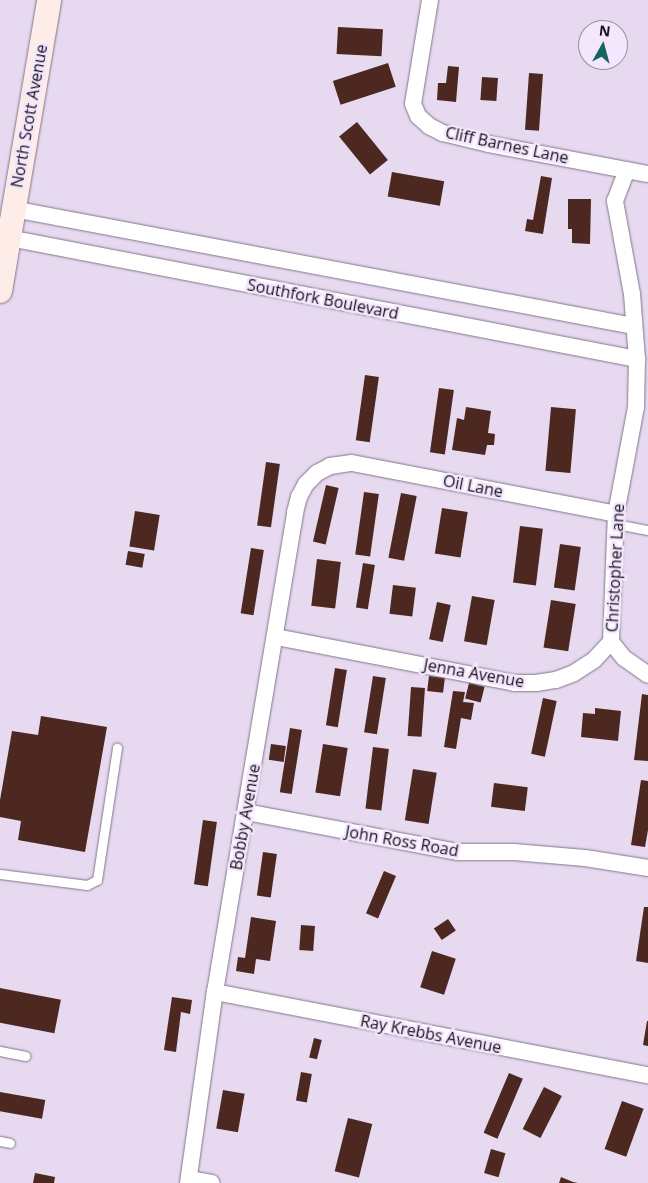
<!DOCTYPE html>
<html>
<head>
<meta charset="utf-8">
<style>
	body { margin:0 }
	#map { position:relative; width:648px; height:1183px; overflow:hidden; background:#e6d9f0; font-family:"Open Sans",sans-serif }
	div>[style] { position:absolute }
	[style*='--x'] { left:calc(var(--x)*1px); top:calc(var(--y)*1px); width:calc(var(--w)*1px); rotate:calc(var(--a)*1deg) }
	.building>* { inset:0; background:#4c2821; transform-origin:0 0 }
	.roads { filter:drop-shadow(0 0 1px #81768a) drop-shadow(0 0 1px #81768a) }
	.lane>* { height:9px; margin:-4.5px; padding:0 4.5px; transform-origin:4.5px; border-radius:4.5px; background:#fff }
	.street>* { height:16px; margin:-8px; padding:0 8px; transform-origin:8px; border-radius:8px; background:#fff }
	.secondary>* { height:24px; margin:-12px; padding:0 12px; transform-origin:12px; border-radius:12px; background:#feece8 }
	span { translate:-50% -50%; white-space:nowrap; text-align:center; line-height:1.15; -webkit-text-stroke:5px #f3e6fd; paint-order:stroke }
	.street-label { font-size:16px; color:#161219 }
	.north { position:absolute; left:578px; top:20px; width:50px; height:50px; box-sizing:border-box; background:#f3e6fd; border:1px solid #9b91a2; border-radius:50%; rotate:7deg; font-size:14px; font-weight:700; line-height:20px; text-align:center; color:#161219 }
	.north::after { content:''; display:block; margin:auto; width:18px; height:22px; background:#146463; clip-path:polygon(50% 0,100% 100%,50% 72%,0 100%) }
</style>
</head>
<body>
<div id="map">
	<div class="building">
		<div style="left:338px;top:27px;width:45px;height:27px;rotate:3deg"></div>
		<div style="left:388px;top:63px;width:25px;height:58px;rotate:72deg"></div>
		<div style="clip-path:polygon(448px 66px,459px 67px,456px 102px,437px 100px,438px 83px,446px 83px)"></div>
		<div style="left:529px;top:73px;width:14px;height:57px;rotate:4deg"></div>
		<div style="left:482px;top:77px;width:16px;height:23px;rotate:4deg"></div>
		<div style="left:357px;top:122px;width:49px;height:23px;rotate:51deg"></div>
		<div style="left:392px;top:172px;width:53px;height:25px;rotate:10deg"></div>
		<div style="clip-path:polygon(541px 176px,552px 178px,543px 234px,525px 231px,527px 219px,533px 220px)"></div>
		<div style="clip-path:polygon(568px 199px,591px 199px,590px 244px,572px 243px,572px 229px,568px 229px)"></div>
		<div style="left:365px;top:375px;width:14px;height:66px;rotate:8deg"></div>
		<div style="left:439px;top:388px;width:15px;height:65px;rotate:8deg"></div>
		<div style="clip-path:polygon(466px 407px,491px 411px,488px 433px,495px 434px,494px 445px,487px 445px,485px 455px,452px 450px,457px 418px,464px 420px)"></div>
		<div style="left:551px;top:407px;width:25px;height:64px;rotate:5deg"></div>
		<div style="left:266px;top:462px;width:14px;height:64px;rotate:8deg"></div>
		<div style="left:326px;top:485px;width:13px;height:58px;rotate:13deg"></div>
		<div style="left:364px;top:492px;width:15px;height:63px;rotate:8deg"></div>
		<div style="left:401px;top:493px;width:16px;height:66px;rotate:11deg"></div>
		<div style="left:442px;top:508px;width:26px;height:46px;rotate:9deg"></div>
		<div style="left:135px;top:511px;width:25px;height:36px;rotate:9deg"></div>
		<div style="left:520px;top:526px;width:23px;height:57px;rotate:7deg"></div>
		<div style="left:560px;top:544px;width:21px;height:44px;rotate:8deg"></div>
		<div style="left:251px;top:548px;width:13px;height:66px;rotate:9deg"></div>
		<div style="left:128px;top:551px;width:17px;height:14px;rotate:10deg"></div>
		<div style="left:317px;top:559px;width:24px;height:47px;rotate:7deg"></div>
		<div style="left:363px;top:563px;width:12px;height:45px;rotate:9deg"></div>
		<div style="left:393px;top:585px;width:23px;height:29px;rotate:7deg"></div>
		<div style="left:472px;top:596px;width:23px;height:46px;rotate:10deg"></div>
		<div style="left:551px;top:600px;width:25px;height:48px;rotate:9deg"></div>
		<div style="left:437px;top:602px;width:14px;height:38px;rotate:12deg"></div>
		<div style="left:335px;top:668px;width:12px;height:58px;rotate:9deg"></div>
		<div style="left:373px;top:676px;width:13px;height:57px;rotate:9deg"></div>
		<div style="left:429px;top:676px;width:16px;height:15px;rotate:7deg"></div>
		<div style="left:469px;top:683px;width:16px;height:16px;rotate:14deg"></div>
		<div style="left:411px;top:687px;width:14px;height:49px;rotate:4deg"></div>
		<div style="clip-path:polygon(453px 691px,465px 692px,463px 702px,474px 703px,471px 720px,461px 718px,456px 749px,444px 747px)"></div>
		<div style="clip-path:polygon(642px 694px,648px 695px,648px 761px,634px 760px)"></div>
		<div style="left:543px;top:698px;width:14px;height:57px;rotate:12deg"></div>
		<div style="clip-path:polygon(595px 708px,621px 711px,618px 741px,581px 737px,583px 713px,595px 714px)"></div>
		<div style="clip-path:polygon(41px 716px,107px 727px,85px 852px,18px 840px,21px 821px,0 817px,0 800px,12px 731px,38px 735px)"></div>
		<div style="left:290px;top:728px;width:12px;height:65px;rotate:9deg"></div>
		<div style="left:271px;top:744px;width:15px;height:16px;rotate:8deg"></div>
		<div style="left:323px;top:744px;width:25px;height:49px;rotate:9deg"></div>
		<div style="left:373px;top:747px;width:16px;height:62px;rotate:7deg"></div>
		<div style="left:413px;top:769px;width:24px;height:52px;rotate:9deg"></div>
		<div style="clip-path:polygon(641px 780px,648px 781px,648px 830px,645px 847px,631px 845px)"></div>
		<div style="left:494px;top:783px;width:34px;height:24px;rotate:7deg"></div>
		<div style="left:203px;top:820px;width:14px;height:65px;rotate:8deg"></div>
		<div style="left:263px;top:852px;width:14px;height:44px;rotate:8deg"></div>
		<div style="left:384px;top:871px;width:13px;height:46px;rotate:23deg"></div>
		<div style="clip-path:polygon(644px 907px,648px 907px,648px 963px,636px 961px)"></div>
		<div style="clip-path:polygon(251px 917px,276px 921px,270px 961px,256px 959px,254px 974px,236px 971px,238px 957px,245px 958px)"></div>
		<div style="left:448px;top:919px;width:14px;height:17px;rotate:56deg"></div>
		<div style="left:301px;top:925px;width:14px;height:25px;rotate:4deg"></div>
		<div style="left:432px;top:951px;width:25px;height:38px;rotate:18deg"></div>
		<div style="left:0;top:988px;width:62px;height:34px;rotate:11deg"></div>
		<div style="clip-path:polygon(172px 997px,192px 1000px,190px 1014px,181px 1012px,176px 1052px,164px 1050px)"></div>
		<div style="clip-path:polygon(647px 1021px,648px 1021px,648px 1046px,643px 1045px)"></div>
		<div style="left:314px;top:1038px;width:8px;height:20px;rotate:14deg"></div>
		<div style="left:301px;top:1072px;width:11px;height:29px;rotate:10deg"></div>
		<div style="left:509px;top:1073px;width:15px;height:65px;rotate:23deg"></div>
		<div style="left:544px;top:1087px;width:20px;height:47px;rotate:27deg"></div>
		<div style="left:223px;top:1090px;width:22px;height:39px;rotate:10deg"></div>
		<div style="left:0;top:1092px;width:46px;height:19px;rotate:10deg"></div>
		<div style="left:622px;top:1101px;width:23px;height:51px;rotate:20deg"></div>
		<div style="left:348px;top:1118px;width:25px;height:55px;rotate:14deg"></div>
		<div style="left:491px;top:1149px;width:15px;height:25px;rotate:16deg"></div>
		<div style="clip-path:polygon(35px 1173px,55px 1177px,54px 1183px,33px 1183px)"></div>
		<div style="clip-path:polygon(561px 1177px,573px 1182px,578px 1183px,559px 1183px)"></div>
	</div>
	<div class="roads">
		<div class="lane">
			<div style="--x:616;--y:524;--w:33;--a:11"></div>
			<div style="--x:0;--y:874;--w:88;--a:7.2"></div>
			<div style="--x:87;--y:885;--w:11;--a:-27"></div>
			<div style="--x:97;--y:880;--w:134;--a:-81.4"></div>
			<div style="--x:0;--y:1051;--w:26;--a:11"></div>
			<div style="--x:0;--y:1141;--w:10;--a:11"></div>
		</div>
		<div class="street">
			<div style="--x:430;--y:0;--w:105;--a:99.3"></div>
			<div style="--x:413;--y:104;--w:13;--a:67"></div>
			<div style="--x:418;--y:116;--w:15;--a:42"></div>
			<div style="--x:429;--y:126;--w:16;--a:27"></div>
			<div style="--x:443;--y:133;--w:47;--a:13.4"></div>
			<div style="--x:489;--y:144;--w:162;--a:10.7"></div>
			<div style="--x:13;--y:209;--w:632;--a:10.67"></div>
			<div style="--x:9;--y:238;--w:640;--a:10.91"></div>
			<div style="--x:276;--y:637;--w:242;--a:10.9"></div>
			<div style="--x:514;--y:683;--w:22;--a:0"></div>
			<div style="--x:536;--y:683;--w:20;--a:-9"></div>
			<div style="--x:556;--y:680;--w:19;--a:-21"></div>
			<div style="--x:574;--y:673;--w:24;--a:-33"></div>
			<div style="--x:594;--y:660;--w:25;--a:-47"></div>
			<div style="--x:611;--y:642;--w:128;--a:-87.8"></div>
			<div style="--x:616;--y:514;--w:109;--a:-79.4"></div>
			<div style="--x:636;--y:407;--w:48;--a:-88.8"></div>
			<div style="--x:637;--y:359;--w:65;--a:-94.4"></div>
			<div style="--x:632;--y:294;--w:95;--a:-100.4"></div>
			<div style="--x:615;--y:201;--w:33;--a:-69"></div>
			<div style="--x:611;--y:642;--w:21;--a:51"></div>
			<div style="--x:624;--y:658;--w:29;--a:35"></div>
			<div style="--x:246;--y:812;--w:216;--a:10.7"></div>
			<div style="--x:458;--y:852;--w:56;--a:0"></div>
			<div style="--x:514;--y:852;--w:71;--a:4.8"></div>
			<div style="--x:585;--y:858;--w:64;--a:9"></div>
			<div style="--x:215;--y:992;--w:441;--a:10.9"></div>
			<div style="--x:189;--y:1179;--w:23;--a:10"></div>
			<div style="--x:188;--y:1183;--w:193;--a:-82"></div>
			<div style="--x:215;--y:992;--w:487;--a:-80.5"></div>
			<div style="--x:295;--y:512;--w:16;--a:-75"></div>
			<div style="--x:299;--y:497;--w:15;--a:-62"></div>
			<div style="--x:306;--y:484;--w:16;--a:-45"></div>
			<div style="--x:317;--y:473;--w:15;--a:-28"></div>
			<div style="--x:330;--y:466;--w:22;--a:-8"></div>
			<div style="--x:352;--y:463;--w:269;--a:10.9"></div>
		</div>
		<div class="secondary">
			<div style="--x:0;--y:291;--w:295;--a:-80.4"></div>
		</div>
	</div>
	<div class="street-label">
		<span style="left:29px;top:116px;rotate:-80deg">North Scott Avenue</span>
		<span style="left:507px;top:145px;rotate:12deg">Cliff Barnes Lane</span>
		<span style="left:323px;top:299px;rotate:11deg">Southfork Boulevard</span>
		<span style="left:473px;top:486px;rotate:11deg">Oil Lane</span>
		<span style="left:615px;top:568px;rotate:-87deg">Christopher Lane</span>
		<span style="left:474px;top:673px;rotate:10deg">Jenna Avenue</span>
		<span style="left:245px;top:817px;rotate:-80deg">Bobby Avenue</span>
		<span style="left:402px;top:841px;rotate:10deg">John Ross Road</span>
		<span style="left:431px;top:1034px;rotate:11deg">Ray Krebbs Avenue</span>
	</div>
	<div class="north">N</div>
</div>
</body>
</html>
